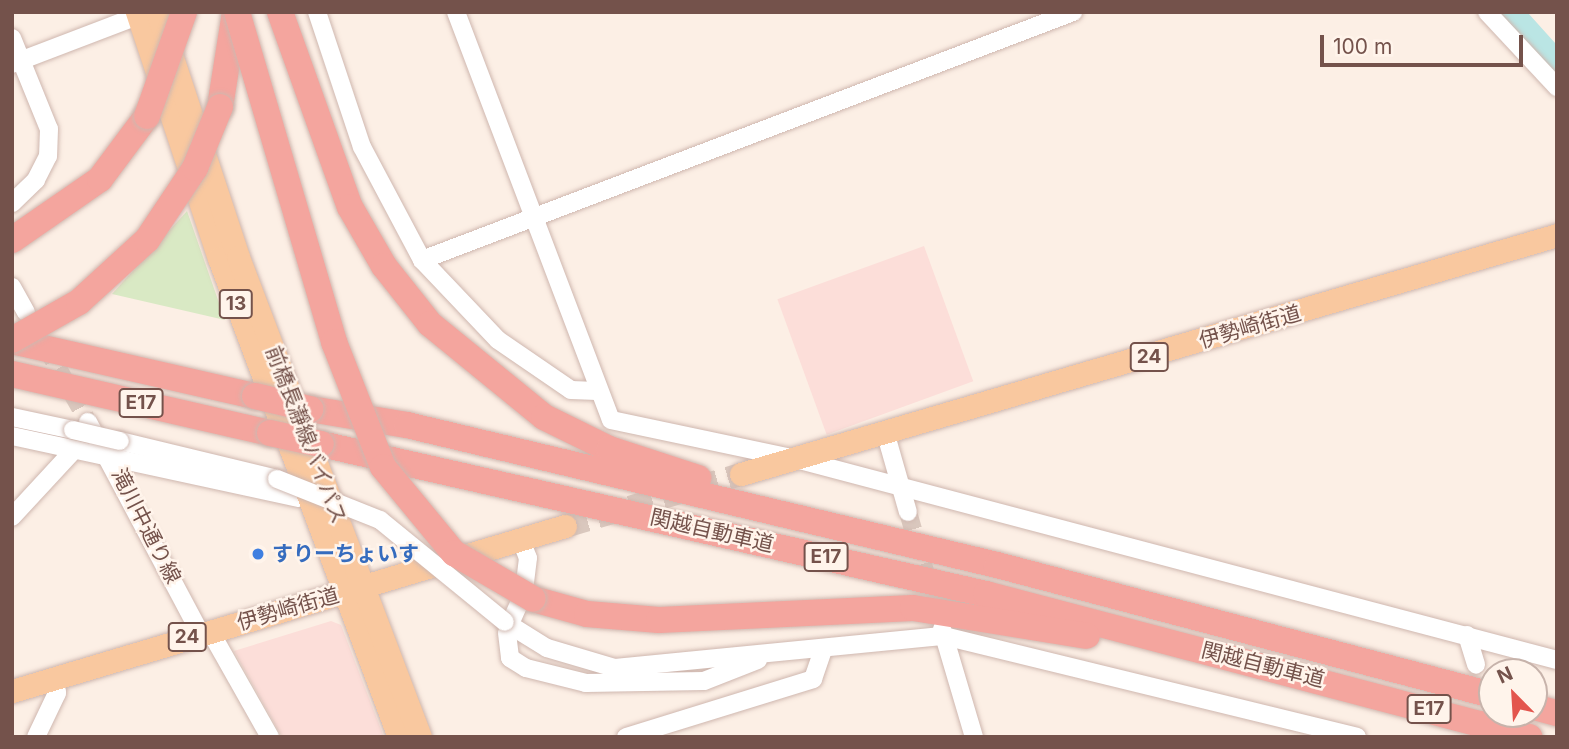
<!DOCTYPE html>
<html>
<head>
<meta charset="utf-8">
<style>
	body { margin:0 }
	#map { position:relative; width:1569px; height:749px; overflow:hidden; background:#fcefe5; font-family:Inter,"Noto Sans JP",sans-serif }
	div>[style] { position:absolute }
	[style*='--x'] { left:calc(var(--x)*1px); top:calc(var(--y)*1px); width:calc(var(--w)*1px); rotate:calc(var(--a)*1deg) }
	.commercial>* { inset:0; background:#fcded9; transform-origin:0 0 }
	.green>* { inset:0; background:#d9e9c4 }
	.river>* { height:24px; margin:-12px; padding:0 12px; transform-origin:12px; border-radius:12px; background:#bae5e4 }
	.minor-tunnel>* { height:18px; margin-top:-9px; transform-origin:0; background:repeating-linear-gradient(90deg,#dac8be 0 18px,transparent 0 27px) }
	.major-tunnel>* { height:23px; margin-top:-11.5px; transform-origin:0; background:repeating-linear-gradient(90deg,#dac8be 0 23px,transparent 0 34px) }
	.roads { filter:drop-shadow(0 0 2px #cfb7af) drop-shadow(0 0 2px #cfb7af) }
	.minor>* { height:18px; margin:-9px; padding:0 9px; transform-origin:9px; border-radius:9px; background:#fff }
	.major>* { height:23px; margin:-11.5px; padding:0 11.5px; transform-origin:11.5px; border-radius:11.5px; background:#f9c89f }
	.highway>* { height:26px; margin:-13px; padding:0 13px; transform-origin:13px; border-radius:13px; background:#f4a59e }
	.bridges { filter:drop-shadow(0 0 2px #cfb7af) drop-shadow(0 0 2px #cfb7af) }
	.minor-bridge>* { height:18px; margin:-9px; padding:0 9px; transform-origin:9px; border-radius:9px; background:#fff }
	.highway-bridge>* { height:26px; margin:-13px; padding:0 13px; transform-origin:13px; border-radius:13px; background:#f4a59e }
	.dots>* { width:19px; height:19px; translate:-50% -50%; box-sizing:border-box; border:4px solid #fff4eb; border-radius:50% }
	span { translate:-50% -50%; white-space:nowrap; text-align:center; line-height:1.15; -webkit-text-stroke:5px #fff4eb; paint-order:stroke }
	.shield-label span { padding:2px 5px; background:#fff4eb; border:2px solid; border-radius:5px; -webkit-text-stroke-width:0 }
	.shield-label { font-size:19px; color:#74524b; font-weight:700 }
	.street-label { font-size:21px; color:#74524b }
	.shop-label { font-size:21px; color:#366cbe; font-weight:700 }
	.left { translate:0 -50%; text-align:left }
	.frame { position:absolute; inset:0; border:14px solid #74524b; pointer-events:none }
	.north { position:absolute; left:1478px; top:658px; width:70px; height:70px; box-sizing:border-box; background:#fff4eb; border:2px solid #c7b3ab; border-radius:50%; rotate:336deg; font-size:19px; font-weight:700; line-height:28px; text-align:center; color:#74524b }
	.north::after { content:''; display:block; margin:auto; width:24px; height:32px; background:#e3554d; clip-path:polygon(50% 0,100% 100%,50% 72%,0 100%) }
	.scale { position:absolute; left:1320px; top:35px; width:203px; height:32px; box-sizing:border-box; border:4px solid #74524b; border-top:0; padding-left:9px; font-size:21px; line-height:24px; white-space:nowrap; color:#74524b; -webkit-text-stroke:5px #fff4eb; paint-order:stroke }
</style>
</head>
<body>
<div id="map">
	<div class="commercial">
		<div style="left:924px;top:246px;width:144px;height:156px;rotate:70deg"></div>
		<div style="clip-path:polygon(331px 621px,341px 625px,384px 737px,282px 737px,234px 651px)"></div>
	</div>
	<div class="green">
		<div style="clip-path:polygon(187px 211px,225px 320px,112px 294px)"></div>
	</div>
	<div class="river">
		<div style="--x:1511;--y:12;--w:69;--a:48"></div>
	</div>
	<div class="minor-tunnel">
		<div style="--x:45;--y:345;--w:88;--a:60.8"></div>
		<div style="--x:908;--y:512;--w:79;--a:73.9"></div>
	</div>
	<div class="major-tunnel">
		<div style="--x:565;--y:526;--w:184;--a:-16.5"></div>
	</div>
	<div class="roads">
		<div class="minor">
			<div style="--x:317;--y:12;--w:142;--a:71.6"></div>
			<div style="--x:362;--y:147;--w:128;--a:62"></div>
			<div style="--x:422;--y:260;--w:110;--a:46.5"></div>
			<div style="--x:498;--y:340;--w:88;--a:34.4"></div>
			<div style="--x:571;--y:390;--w:26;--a:2"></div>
			<div style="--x:456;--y:12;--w:436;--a:69.2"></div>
			<div style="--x:611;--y:420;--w:189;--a:11.9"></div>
			<div style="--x:796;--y:459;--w:787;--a:14.8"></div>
			<div style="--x:1487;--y:12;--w:103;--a:47"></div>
			<div style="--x:12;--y:38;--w:98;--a:67.9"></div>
			<div style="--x:49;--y:129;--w:27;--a:92"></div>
			<div style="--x:48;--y:156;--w:27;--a:117"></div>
			<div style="--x:36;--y:180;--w:33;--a:136"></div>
			<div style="--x:12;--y:64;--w:146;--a:-20.9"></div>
			<div style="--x:422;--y:260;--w:697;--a:-20.85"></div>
			<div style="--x:12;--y:287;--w:29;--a:61"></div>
			<div style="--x:12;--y:417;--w:62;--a:12"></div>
			<div style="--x:88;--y:422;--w:239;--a:62"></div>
			<div style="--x:886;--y:435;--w:80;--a:74.1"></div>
			<div style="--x:12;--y:436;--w:293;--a:12.2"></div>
			<div style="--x:120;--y:441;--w:162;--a:13.6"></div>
			<div style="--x:12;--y:517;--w:91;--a:-47.2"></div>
			<div style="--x:521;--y:540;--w:19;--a:69"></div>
			<div style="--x:528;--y:558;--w:32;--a:97"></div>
			<div style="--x:513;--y:617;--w:12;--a:-66"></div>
			<div style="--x:505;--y:622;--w:49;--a:31.8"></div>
			<div style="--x:547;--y:648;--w:71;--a:16.4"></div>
			<div style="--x:615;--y:668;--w:331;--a:-5.6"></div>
			<div style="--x:944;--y:636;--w:425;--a:13.7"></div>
			<div style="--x:942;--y:629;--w:113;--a:73.5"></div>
			<div style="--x:210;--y:631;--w:122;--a:60.5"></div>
			<div style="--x:507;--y:633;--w:25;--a:83"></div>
			<div style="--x:510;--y:658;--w:19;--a:32"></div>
			<div style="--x:526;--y:668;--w:62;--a:14"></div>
			<div style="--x:586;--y:683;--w:118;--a:-1"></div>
			<div style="--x:704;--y:681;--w:58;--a:-21.3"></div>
			<div style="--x:1467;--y:635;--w:31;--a:73"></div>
			<div style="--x:36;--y:737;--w:49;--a:-64.5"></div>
			<div style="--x:57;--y:693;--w:14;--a:-98"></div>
			<div style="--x:626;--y:737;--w:196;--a:-17.2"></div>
			<div style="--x:813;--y:679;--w:31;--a:-71"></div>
		</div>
		<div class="major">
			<div style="--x:137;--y:12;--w:259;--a:71.6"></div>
			<div style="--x:219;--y:258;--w:512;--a:69.4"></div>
			<div style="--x:157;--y:12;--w:258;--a:71.7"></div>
			<div style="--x:238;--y:257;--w:513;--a:69.23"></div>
			<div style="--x:741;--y:474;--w:850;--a:-16.32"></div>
			<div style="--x:12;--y:691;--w:577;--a:-16.61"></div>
		</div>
		<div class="highway">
			<div style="--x:280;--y:12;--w:207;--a:70.3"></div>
			<div style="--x:350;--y:207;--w:68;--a:60"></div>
			<div style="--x:384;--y:266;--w:74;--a:51.6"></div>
			<div style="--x:430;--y:324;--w:147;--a:39.2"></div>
			<div style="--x:544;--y:417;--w:72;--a:26.2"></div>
			<div style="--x:609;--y:449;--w:94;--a:18"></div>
			<div style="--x:220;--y:107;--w:96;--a:-81"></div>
			<div style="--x:12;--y:240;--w:107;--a:-34.7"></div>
			<div style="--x:100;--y:179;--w:79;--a:-53.3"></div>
			<div style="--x:12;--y:341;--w:249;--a:12.8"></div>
			<div style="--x:12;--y:374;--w:265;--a:12.9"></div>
			<div style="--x:310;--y:409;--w:98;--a:9.4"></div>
			<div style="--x:407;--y:425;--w:606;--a:13.35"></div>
			<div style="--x:997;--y:565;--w:512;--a:14.72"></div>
			<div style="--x:321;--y:444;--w:682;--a:12.71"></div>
			<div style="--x:986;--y:594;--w:562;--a:14.75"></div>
			<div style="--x:533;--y:599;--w:56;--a:15.5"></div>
			<div style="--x:587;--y:614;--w:72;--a:4.8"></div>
			<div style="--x:659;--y:620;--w:254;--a:-2.7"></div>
			<div style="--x:913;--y:608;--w:176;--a:9.1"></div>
			<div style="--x:1534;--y:707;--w:24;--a:15"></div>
		</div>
	</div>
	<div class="bridges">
		<div class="minor-bridge">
			<div style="--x:73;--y:430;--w:48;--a:13.2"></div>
			<div style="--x:277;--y:479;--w:111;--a:21.7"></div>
			<div style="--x:380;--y:520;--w:161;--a:39.2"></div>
		</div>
		<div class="highway-bridge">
			<div style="--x:237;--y:12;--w:344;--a:73.6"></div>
			<div style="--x:334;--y:342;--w:134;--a:68.6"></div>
			<div style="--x:383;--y:467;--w:112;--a:50.5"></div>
			<div style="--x:454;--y:553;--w:91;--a:30.2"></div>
			<div style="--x:147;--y:116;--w:110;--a:-70.4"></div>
			<div style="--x:12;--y:340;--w:77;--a:-29.6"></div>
			<div style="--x:79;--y:302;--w:92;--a:-42.4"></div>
			<div style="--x:147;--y:240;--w:87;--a:-56.3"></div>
			<div style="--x:195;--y:168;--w:66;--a:-67.7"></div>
			<div style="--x:255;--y:396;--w:57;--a:13.3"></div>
			<div style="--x:270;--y:433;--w:52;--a:12.2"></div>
		</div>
	</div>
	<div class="dots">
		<div style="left:258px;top:554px;background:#3f7fe0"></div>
	</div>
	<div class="shield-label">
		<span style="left:236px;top:304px">13</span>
		<span style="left:1149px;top:357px">24</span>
		<span style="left:141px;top:403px">E17</span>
		<span style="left:826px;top:557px">E17</span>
		<span style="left:187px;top:637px">24</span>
		<span style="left:1429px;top:709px">E17</span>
	</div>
	<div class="street-label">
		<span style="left:1250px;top:327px;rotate:-16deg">伊勢崎街道</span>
		<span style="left:306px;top:435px;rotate:69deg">前橋長瀞線バイパス</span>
		<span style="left:146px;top:526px;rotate:63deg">滝川中通り線</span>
		<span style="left:712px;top:531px;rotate:13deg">関越自動車道</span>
		<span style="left:288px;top:609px;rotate:-16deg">伊勢崎街道</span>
		<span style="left:1263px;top:665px;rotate:14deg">関越自動車道</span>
	</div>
	<div class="shop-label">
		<span class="left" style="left:272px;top:554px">すりーちょいす</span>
	</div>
	<div class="frame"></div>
	<div class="north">N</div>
	<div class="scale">100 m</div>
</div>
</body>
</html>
